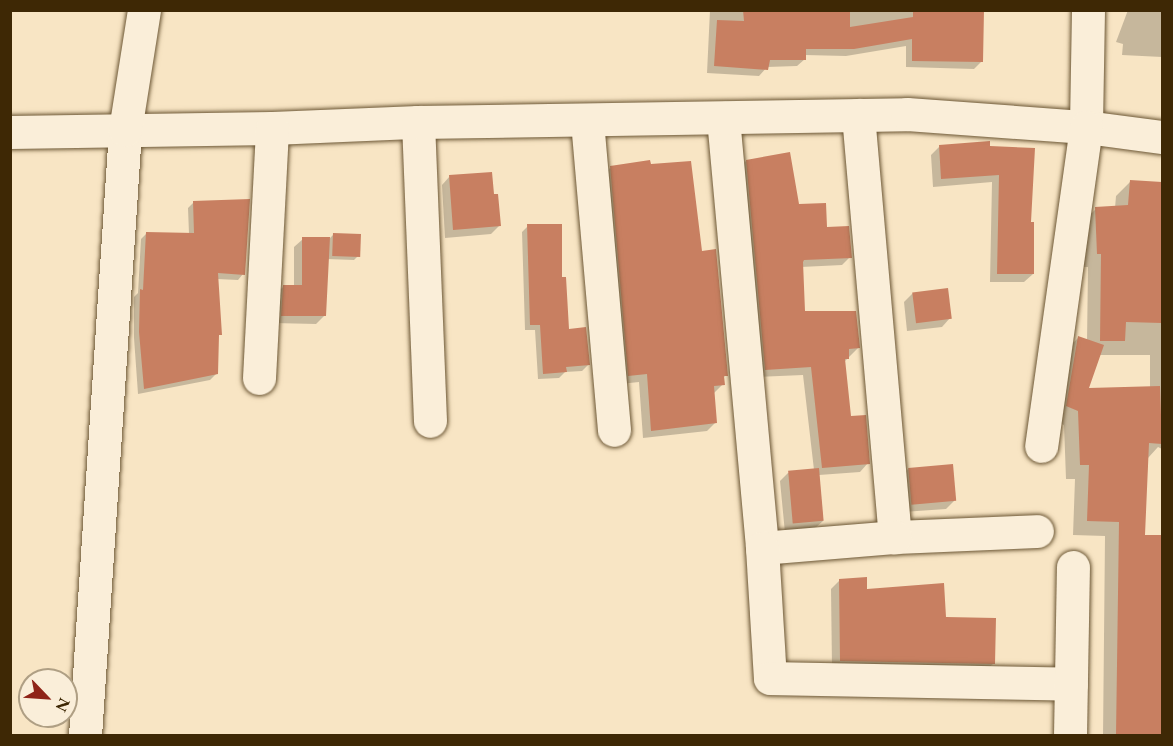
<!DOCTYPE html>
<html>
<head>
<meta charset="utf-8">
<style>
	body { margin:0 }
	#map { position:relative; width:1173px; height:746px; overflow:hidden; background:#f8e5c4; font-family:"EB Garamond",serif }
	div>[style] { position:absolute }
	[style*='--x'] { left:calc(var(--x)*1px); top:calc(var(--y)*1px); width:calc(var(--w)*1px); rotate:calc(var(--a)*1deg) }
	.shadow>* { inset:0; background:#0003 }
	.building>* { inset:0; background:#c87f61; transform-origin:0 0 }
	.roads { filter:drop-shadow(0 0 2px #6c5735) drop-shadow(0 0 2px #6c5735) }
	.minor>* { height:33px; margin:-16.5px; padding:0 16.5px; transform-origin:16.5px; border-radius:16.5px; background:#faeed9 }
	span { translate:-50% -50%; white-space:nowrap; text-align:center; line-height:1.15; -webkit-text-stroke:4.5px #faeed9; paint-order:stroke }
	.frame { position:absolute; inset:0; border:12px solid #3e2805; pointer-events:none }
	.north { position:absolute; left:18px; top:668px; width:60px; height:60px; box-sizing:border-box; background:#faeed9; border:2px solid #af9f84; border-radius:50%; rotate:115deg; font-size:16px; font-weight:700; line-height:24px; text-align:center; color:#3e2805 }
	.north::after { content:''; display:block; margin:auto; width:21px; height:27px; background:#8f2418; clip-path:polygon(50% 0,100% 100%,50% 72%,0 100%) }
</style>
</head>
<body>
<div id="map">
	<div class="shadow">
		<div style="clip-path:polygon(710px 10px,983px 10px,982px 61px,974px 69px,906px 67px,906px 46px,846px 56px,805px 55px,805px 59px,797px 66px,767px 67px,759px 76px,707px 73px)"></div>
		<div style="clip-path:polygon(1128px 10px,1162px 10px,1162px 57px,1122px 55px,1123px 44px,1116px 42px)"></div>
		<div style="clip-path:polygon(988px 143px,1029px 223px,1033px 274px,1024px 282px,990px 282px,992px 182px,933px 187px,931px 155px,940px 146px)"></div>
		<div style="clip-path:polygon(746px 161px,826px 228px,850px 257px,842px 265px,801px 267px,804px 313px,858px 348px,844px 362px,850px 418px,868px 463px,860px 472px,819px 475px,823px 521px,814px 529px,785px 533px,780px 481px,788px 473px,814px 470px,803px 375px,757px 377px,738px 169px)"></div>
		<div style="clip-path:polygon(610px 168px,700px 253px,726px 375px,723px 378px,723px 384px,714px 393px,715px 423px,707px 431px,643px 438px,639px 382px,620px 384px,602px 176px)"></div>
		<div style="clip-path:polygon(450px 176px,493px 196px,499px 226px,491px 234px,445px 238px,442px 185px)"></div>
		<div style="clip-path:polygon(evenodd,1130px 182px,1162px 184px,1162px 449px,1158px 447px,1148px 458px,1143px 536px,1162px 537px,1162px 736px,1103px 736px,1105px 536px,1073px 535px,1075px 479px,1066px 479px,1064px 425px,1052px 421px,1064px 352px,1078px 338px,1087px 341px,1088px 267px,1084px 267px,1081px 223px,1096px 209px,1115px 208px,1116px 196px,1130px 182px,1099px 355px,1150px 355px,1150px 388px,1087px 390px,1099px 355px)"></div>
		<div style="clip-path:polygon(194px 202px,243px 274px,238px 280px,217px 279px,220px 334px,217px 337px,216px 374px,210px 380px,138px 394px,134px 338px,134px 297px,138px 293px,141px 239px,147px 233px,189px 234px,188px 208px)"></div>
		<div style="clip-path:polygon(528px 226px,561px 279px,567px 330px,588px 365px,582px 371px,565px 372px,559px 378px,538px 379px,535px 330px,525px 330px,522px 232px)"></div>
		<div style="clip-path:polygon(334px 234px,358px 256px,354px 260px,327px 259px,325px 315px,316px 324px,273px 323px,275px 295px,283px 287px,294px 287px,294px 247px,303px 239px,329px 239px)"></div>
		<div style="clip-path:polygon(913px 293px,950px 318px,942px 327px,907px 331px,904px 302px)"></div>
		<div style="clip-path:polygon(908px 469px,954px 501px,946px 509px,903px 512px,900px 478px)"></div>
		<div style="clip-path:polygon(840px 580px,945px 618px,994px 663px,985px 671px,832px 668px,831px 589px)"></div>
	</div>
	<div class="building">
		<div style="clip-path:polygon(743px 10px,850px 10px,850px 27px,913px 17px,913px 10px,984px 10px,983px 62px,912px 61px,912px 39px,854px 49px,806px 49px,806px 60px,770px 60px,768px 70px,714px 66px,717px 20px,744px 21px)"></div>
		<div style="clip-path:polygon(990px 141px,990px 146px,1035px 148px,1031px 222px,1034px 222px,1034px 274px,997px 274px,999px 175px,941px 179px,939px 145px)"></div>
		<div style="clip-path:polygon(790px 152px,799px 204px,826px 203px,827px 227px,849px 226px,852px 258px,804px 260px,803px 262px,805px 311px,856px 311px,860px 348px,849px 349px,849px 359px,845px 359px,851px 416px,866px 415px,870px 464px,822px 468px,811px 367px,765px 370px,746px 160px)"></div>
		<div style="clip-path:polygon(650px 160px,651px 164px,691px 161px,702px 251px,716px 249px,728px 376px,724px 376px,725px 385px,714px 386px,717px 423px,651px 431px,647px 374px,628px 376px,610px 166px)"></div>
		<div style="clip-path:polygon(492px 172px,494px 194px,498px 194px,501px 226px,453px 230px,449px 175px)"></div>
		<div style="clip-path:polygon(1130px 180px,1162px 182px,1162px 323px,1126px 322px,1125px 341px,1100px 341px,1101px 254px,1097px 254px,1095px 207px,1128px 205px)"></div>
		<div style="clip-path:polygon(250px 199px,245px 275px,218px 273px,222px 335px,219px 335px,218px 374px,144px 389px,139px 332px,140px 289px,143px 290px,146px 232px,194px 233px,193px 201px)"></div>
		<div style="clip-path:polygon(527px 224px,562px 224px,562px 277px,566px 277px,569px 329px,586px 327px,590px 365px,566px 367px,567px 372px,543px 374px,540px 325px,530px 325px)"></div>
		<div style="left:333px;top:233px;width:28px;height:23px;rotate:2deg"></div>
		<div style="clip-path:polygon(302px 237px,330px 237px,326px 316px,281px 316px,283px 285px,302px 285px)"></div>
		<div style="left:948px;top:288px;width:31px;height:36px;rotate:83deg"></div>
		<div style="clip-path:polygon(1078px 336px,1104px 345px,1089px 388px,1160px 386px,1162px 444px,1149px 443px,1145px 535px,1162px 535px,1162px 735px,1116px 735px,1119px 522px,1087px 521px,1089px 465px,1080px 465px,1078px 411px,1066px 406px)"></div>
		<div style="left:953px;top:464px;width:37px;height:45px;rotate:85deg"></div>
		<div style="left:819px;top:468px;width:53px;height:31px;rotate:85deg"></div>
		<div style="clip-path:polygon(867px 577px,867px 589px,944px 583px,946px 617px,996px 618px,995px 664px,840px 661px,839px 579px)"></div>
	</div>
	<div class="roads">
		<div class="minor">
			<div style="--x:1088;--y:10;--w:117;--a:91"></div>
			<div style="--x:1086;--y:127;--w:77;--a:7.5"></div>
			<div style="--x:858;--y:115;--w:424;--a:85"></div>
			<div style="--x:895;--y:537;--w:142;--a:-2.4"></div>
			<div style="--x:723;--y:118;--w:432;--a:84.8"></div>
			<div style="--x:587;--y:121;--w:310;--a:85"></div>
			<div style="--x:418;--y:122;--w:299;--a:87.7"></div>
			<div style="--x:10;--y:132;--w:262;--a:-0.9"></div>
			<div style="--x:272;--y:128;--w:146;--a:-2.4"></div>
			<div style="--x:418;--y:122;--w:489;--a:-0.9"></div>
			<div style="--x:907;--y:114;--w:179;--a:4.2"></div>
			<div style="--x:1086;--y:127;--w:322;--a:98"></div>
			<div style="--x:259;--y:378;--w:250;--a:-87"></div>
			<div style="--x:895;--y:537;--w:133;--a:175.3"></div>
			<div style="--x:762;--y:548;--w:130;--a:86.5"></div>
			<div style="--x:770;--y:678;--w:301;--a:1.1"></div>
			<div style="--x:85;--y:736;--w:607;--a:-86.22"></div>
			<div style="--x:125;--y:130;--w:121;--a:-81"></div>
			<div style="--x:1070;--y:736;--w:169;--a:-89"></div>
		</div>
	</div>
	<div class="frame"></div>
	<div class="north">N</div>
</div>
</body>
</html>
